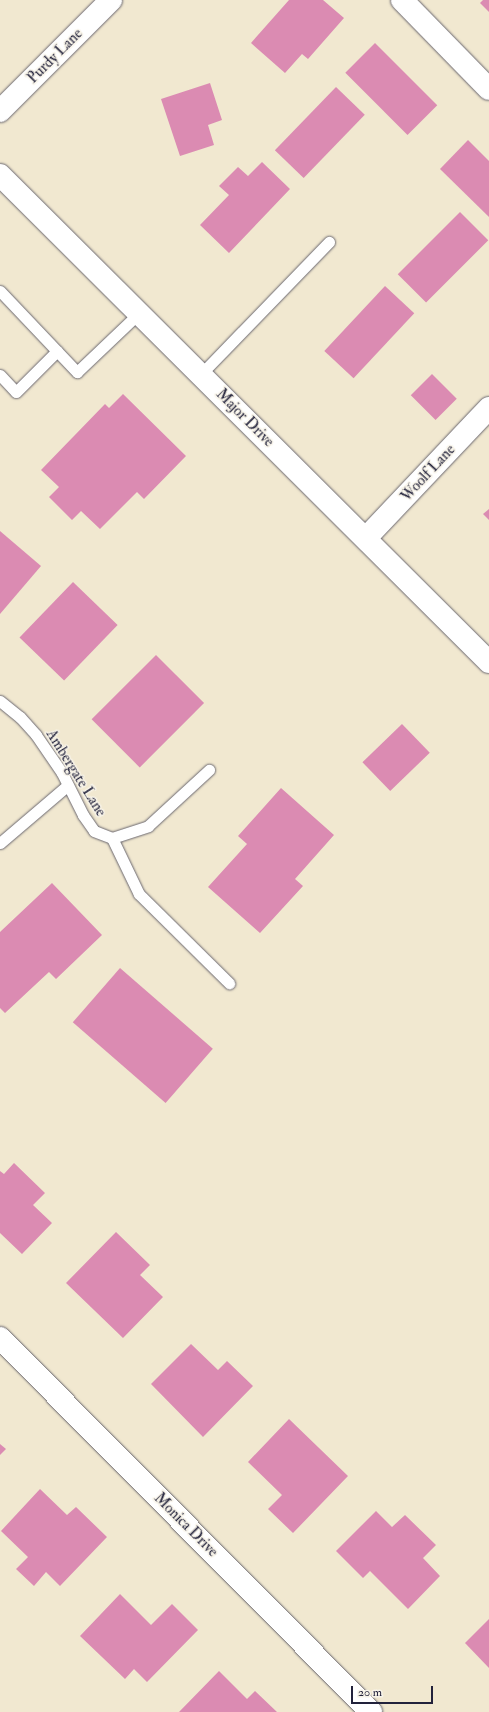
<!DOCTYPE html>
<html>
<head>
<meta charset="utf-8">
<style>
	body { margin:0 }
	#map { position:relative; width:489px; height:1712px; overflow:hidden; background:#f1e8d0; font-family:"IM FELL Double Pica",serif }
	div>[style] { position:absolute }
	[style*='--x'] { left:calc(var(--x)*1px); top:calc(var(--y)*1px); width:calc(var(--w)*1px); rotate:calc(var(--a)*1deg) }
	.building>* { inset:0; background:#db8bb2; transform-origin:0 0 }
	.roads { filter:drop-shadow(0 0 1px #6a676f) drop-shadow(0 0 1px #6a676f) }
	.service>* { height:11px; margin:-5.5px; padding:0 5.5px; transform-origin:5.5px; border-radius:5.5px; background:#fff }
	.minor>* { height:22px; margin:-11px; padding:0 11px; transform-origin:11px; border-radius:11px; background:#fff }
	.tertiary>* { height:22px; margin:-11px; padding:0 11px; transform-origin:11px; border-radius:11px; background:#fff }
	span { translate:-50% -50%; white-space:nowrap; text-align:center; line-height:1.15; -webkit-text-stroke:3px #f7f3e8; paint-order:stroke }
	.street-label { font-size:15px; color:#22223b }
	.scale { position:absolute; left:351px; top:1686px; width:82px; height:18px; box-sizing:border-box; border:2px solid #22223b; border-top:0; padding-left:5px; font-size:12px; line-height:14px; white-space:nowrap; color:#22223b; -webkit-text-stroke:3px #f7f3e8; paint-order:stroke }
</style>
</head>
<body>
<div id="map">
	<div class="building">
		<div style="clip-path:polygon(289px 0,323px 0,344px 18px,308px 59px,302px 54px,285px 73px,251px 43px)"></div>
		<div style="clip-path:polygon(483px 0,489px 0,489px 12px,480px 3px)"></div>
		<div style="left:375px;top:43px;width:88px;height:42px;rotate:45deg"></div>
		<div style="clip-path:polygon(210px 83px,222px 120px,208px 125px,214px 145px,180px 156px,161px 99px)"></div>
		<div style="left:336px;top:87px;width:40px;height:88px;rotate:44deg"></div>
		<div style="clip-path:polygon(468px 140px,489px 161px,489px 217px,440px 169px)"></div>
		<div style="clip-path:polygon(262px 162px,290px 189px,229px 253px,200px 225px,229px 195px,219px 186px,238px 167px,248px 176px)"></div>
		<div style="left:460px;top:212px;width:40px;height:88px;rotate:45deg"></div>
		<div style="left:385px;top:286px;width:40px;height:89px;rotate:43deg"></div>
		<div style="left:432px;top:374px;width:35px;height:30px;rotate:45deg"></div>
		<div style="clip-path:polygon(123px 394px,186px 456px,144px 499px,137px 492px,100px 529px,81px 511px,72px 520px,49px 497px,59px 487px,41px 470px,105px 404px,109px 408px)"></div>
		<div style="clip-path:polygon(489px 509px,489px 520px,483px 514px)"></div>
		<div style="clip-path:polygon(0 531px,41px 566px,0 614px)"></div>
		<div style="left:73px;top:582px;width:62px;height:77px;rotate:44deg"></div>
		<div style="left:156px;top:655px;width:68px;height:91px;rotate:45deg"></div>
		<div style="left:402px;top:724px;width:40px;height:55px;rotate:46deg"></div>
		<div style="clip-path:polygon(281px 788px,334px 835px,295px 879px,303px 886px,260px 933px,208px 887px,247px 844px,238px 836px)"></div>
		<div style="clip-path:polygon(52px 883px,102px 935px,56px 979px,49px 972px,5px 1013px,0 1008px,0 932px)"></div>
		<div style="left:120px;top:968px;width:123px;height:72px;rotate:41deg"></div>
		<div style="clip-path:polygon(14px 1163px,45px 1193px,33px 1205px,52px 1223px,22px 1254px,0 1233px,0 1171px,4px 1174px)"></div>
		<div style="clip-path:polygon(116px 1232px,150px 1265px,140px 1275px,163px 1297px,123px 1338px,66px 1283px)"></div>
		<div style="clip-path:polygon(191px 1344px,218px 1370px,227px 1361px,253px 1386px,203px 1437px,151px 1384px)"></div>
		<div style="clip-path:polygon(289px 1419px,348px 1476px,293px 1533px,268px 1509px,282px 1495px,248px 1462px)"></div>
		<div style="clip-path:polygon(0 1444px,6px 1449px,0 1455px)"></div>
		<div style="clip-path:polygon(40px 1489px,67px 1515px,76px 1507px,107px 1537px,60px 1586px,46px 1572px,34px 1586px,16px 1569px,28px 1557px,1px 1531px)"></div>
		<div style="clip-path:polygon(376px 1511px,392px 1527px,405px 1515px,436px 1545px,423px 1558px,440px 1576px,408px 1609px,370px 1571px,363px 1578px,336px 1551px)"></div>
		<div style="clip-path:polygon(120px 1594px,151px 1625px,172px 1604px,198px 1630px,147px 1682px,134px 1669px,125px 1679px,80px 1636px)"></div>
		<div style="clip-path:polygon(489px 1619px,489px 1668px,465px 1643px)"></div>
		<div style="clip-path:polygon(219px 1671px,247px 1699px,255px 1691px,277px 1712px,179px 1712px)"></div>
	</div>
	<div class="roads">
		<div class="service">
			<div style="--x:0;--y:291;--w:112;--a:46.5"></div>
			<div style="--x:77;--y:372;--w:86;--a:-43.6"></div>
			<div style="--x:201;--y:374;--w:184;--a:-45.9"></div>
			<div style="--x:0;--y:375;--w:23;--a:47"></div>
			<div style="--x:16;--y:392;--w:58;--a:-45"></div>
			<div style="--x:0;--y:701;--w:26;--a:39"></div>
			<div style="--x:20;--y:717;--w:24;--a:48"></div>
			<div style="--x:36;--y:735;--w:46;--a:55.6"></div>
			<div style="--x:62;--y:773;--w:47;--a:63.4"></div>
			<div style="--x:83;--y:815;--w:19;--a:55"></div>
			<div style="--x:94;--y:831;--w:19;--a:21"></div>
			<div style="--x:112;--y:838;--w:38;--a:-18"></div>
			<div style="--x:148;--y:826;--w:83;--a:-42.6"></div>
			<div style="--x:112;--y:838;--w:62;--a:64.3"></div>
			<div style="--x:139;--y:894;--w:127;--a:44.7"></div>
			<div style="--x:0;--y:843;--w:89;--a:-40.5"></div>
		</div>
		<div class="minor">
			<div style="--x:402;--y:0;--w:124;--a:45.7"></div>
			<div style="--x:0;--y:175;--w:690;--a:44.88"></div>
			<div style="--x:366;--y:538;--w:179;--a:-46.6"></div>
			<div style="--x:0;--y:1338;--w:527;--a:45.23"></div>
		</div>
		<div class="tertiary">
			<div style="--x:0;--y:111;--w:157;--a:-45"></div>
		</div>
	</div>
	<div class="street-label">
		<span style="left:55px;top:56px;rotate:-45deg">Purdy Lane</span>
		<span style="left:245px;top:418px;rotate:45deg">Major Drive</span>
		<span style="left:428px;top:473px;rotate:-47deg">Woolf Lane</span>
		<span style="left:76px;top:773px;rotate:58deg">Ambergate Lane</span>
		<span style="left:186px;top:1525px;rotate:45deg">Monica Drive</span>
	</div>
	<div class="scale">20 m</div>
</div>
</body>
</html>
